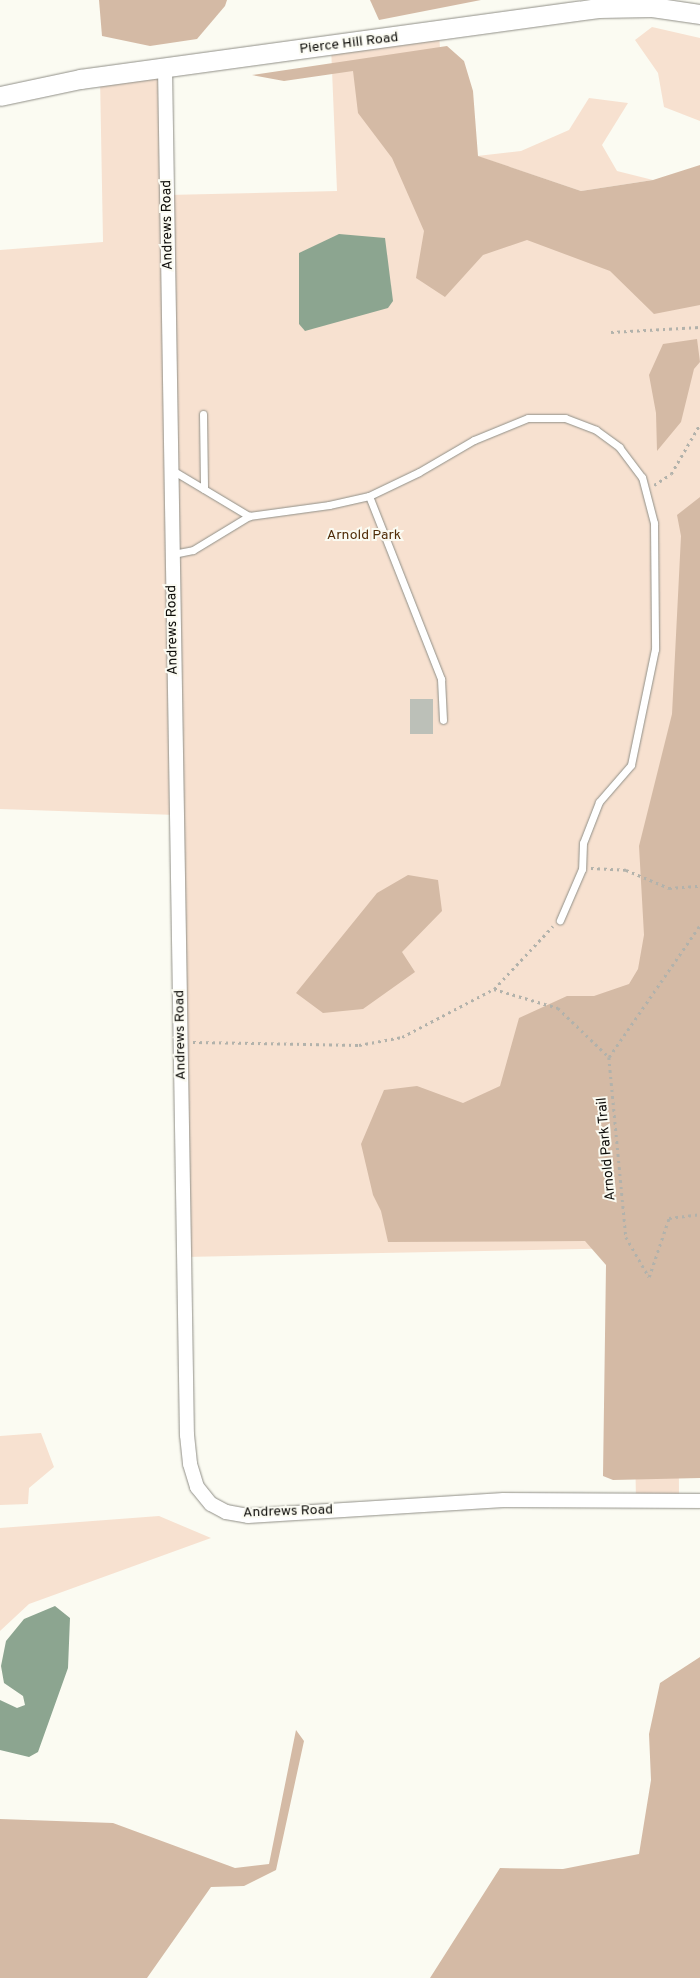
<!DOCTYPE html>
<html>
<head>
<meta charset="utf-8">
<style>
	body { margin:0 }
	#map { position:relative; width:700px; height:1978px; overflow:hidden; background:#fbfbf2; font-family:Overpass,sans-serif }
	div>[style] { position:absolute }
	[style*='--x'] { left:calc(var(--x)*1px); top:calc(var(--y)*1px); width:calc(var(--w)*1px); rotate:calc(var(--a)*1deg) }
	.green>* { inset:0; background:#f7e1d0 }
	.forest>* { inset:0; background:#d4baa5 }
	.water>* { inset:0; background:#8ca590 }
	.building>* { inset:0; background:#bcc0b8; transform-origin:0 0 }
	.path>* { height:2.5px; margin-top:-1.25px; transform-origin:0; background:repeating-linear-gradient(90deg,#b2b2ab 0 2.5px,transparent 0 6.5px) }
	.roads { filter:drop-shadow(0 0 1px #908f87) drop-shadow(0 0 1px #908f87) }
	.lane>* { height:7px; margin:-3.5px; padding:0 3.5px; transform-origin:3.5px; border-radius:3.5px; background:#fff }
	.street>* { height:14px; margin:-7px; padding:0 7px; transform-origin:7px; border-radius:7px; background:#fff }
	.secondary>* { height:19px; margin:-9.5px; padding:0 9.5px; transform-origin:9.5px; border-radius:9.5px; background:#fff }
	span { translate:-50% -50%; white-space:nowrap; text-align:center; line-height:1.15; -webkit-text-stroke:4px #fbfbf2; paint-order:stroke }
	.street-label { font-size:14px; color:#0d0c09 }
	.park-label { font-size:14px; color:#512d08 }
</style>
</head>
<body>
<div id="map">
	<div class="green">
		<div style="clip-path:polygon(652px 27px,700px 38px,700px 121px,664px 107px,658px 73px,635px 40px)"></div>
		<div style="clip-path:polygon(439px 32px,450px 211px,700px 233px,700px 1246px,678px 1247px,679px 1500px,636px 1504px,632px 1248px,185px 1257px,176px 815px,0 809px,0 250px,103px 242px,100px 76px,165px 68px,167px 195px,337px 191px,331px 46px)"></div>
		<div style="clip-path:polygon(589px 98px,628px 103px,602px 145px,617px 171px,653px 180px,581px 191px,477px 156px,521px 151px,569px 130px)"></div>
		<div style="clip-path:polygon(41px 1433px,54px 1467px,29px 1488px,28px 1504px,0 1505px,0 1436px)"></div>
		<div style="clip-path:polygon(159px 1516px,211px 1538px,29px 1604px,0 1631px,0 1528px)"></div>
	</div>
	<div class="forest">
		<div style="clip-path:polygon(99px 0,227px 0,225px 6px,197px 39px,150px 46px,102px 36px)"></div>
		<div style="clip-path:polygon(370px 0,481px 0,379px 20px)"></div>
		<div style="clip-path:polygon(447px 46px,464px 61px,473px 91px,478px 156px,581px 191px,653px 180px,700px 165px,700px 305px,654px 314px,610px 271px,527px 240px,483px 255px,445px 297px,416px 278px,424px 231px,392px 158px,358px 113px,353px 71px,284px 81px,252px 75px)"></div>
		<div style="clip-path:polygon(697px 339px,700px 362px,694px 369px,681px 422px,657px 451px,656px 413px,649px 375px,663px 344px)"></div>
		<div style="clip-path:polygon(700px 497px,700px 1478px,613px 1480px,603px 1476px,606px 1265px,585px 1241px,388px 1242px,381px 1211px,373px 1195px,361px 1144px,384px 1090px,417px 1086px,463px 1103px,500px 1086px,519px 1018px,567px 996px,594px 996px,629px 984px,638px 969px,644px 935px,639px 846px,672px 714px,681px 536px,677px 515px)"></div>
		<div style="clip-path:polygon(408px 875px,438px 880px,442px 911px,402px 952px,415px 972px,363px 1009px,323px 1013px,296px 993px,377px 893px)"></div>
		<div style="clip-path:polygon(700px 1657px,700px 1978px,430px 1978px,500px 1868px,563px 1869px,639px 1854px,651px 1780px,649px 1734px,660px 1683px)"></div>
		<div style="clip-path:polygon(296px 1730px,304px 1741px,276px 1870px,244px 1886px,211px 1887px,147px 1978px,0 1978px,0 1819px,113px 1823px,235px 1868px,269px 1864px)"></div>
	</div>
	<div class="water">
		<div style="clip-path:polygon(339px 234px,385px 238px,393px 301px,388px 308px,305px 331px,299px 324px,299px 253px)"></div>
		<div style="clip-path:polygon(55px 1606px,70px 1618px,68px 1668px,38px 1752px,29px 1757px,0 1750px,0 1700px,17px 1708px,25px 1705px,23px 1696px,4px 1683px,1px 1666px,6px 1641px,24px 1619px)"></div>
	</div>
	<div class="building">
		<div style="left:410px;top:699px;width:23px;height:35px"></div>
	</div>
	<div class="path">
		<div style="--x:611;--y:332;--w:89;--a:-3.2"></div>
		<div style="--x:654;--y:485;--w:20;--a:-33"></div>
		<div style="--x:671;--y:474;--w:58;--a:-59.9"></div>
		<div style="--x:591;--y:868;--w:35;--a:3"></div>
		<div style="--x:626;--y:870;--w:47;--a:22.7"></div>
		<div style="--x:669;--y:888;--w:31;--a:-4"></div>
		<div style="--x:494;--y:989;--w:67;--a:16.5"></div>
		<div style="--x:558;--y:1008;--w:71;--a:43.9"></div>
		<div style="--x:609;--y:1057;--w:181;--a:84.6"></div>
		<div style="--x:626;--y:1237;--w:46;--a:60.1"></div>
		<div style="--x:649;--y:1277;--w:62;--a:-71.3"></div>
		<div style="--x:669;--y:1218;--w:31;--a:-7"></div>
		<div style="--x:193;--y:1042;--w:166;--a:1"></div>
		<div style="--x:359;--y:1045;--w:44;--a:-10.5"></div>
		<div style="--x:402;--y:1037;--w:104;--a:-27.6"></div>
		<div style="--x:494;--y:989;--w:86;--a:-46.9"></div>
		<div style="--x:609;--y:1057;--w:160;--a:-55.4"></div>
	</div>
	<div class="roads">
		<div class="lane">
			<div style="--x:203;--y:414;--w:75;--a:89.2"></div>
			<div style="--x:172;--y:470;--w:90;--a:30.9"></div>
			<div style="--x:369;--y:496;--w:197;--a:68.5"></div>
			<div style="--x:441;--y:679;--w:41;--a:87.2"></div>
			<div style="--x:173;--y:554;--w:20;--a:-11"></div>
			<div style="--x:193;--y:550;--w:66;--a:-31.3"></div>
			<div style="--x:249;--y:516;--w:81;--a:-7.8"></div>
			<div style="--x:329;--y:505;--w:41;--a:-12.7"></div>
			<div style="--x:369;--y:496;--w:55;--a:-25.6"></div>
			<div style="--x:419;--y:472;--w:64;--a:-30.2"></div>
			<div style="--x:474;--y:440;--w:58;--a:-22.2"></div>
			<div style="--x:528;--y:418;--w:37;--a:0"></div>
			<div style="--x:565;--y:418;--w:33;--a:21"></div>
			<div style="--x:596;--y:430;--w:29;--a:36"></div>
			<div style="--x:619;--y:447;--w:38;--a:53"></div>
			<div style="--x:642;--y:477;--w:48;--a:75.4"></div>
			<div style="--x:654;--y:523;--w:126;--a:89.5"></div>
			<div style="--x:655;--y:649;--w:118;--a:101.7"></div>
			<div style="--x:631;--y:765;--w:49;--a:130.9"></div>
			<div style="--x:599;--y:802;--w:44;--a:111.3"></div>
			<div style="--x:583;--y:843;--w:26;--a:92"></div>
			<div style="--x:582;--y:869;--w:56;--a:113.3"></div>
		</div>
		<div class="street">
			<div style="--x:165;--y:68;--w:1367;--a:89.08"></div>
			<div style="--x:187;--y:1435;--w:29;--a:84"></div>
			<div style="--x:190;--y:1464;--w:24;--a:73"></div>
			<div style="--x:197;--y:1487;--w:22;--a:51"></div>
			<div style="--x:211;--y:1504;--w:17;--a:28"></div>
			<div style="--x:226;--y:1512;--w:22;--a:10"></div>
			<div style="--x:248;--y:1516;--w:256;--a:-3.6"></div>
			<div style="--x:504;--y:1500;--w:196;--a:0.3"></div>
		</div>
		<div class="secondary">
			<div style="--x:0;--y:96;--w:82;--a:-12"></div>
			<div style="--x:80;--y:79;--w:523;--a:-7.8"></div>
			<div style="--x:598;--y:8;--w:54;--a:-1.1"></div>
			<div style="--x:652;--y:7;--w:49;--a:8.3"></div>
		</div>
	</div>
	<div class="street-label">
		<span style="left:349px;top:44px;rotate:-7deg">Pierce Hill Road</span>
		<span style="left:168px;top:225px;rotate:-91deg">Andrews Road</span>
		<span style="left:173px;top:630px;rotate:-91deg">Andrews Road</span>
		<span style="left:181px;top:1035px;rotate:-91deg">Andrews Road</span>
		<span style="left:607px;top:1149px;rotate:-95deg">Arnold Park Trail</span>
		<span style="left:288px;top:1512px;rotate:-2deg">Andrews Road</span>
	</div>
	<div class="park-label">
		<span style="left:364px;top:536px">Arnold Park</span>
	</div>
</div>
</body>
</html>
